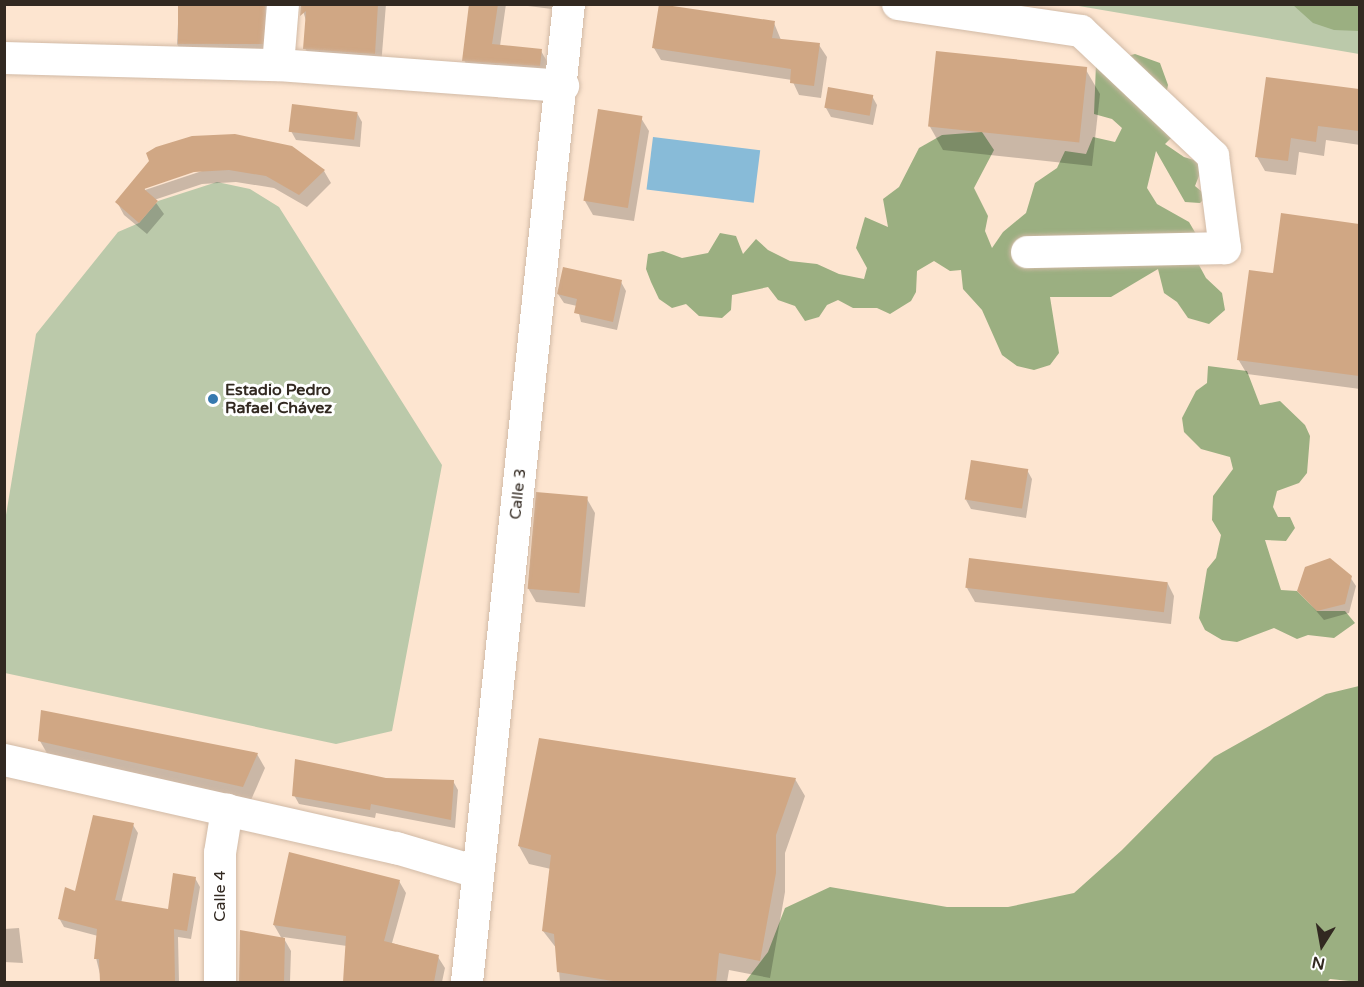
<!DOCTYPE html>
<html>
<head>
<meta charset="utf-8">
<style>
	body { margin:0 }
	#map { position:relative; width:1364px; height:987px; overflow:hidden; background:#fde5d0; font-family:"Varela Round",sans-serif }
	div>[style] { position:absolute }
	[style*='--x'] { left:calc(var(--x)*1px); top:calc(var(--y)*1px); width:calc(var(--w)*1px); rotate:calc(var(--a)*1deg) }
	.green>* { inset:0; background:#bbc9aa }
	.forest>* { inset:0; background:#9baf81 }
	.water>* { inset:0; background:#88bbd8; transform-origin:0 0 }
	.shadow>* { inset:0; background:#0003 }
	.building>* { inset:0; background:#d0a784; transform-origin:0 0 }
	.roads { filter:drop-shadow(0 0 2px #d1baa6) drop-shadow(0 0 2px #d1baa6) }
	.street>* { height:32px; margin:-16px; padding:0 16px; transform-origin:16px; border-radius:16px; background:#fff }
	.dots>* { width:16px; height:16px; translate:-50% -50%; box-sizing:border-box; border:3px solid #fff; border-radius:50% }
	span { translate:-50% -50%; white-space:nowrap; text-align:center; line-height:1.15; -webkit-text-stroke:6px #fff; paint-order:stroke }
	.poi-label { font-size:16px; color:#322921; font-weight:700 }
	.left { translate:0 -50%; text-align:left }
	.street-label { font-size:16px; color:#322921 }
	.frame { position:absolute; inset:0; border:6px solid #322921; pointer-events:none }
	.north { position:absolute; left:1292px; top:915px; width:60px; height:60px; -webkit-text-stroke:4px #fff; paint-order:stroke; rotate:191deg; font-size:16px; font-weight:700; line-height:24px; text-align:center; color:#322921 }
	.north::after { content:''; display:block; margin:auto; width:21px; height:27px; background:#322921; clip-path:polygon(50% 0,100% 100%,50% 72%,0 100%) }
</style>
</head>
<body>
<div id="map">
	<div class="green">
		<div style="clip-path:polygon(1073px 5px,1359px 5px,1359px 54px)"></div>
		<div style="clip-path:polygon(217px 182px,250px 189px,279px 207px,442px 465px,392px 731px,336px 744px,5px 673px,5px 521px,36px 334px,118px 232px,139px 223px,158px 201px)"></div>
	</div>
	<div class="forest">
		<div style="clip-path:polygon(1293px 5px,1359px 5px,1359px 31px,1334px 30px,1313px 23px)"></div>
		<div style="clip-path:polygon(1135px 54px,1160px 63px,1168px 85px,1165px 100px,1172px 137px,1165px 144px,1184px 157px,1204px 163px,1195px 186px,1207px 196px,1200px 203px,1185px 202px,1156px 151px,1147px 188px,1157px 204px,1189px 222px,1196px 234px,1193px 254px,1206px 278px,1222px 293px,1225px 310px,1209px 324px,1188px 318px,1177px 302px,1164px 293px,1158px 269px,1111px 297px,1050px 297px,1059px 353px,1050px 365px,1034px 370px,1017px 366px,1002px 355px,982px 310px,963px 289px,961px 270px,950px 271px,934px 261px,917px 271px,916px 292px,911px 301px,890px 314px,877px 308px,853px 308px,838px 300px,827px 305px,819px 317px,805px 321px,795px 306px,778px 300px,768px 287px,732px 295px,731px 310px,722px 318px,699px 316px,686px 304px,672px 308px,659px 299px,651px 282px,646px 269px,648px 254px,663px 251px,682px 258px,708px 253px,720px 233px,736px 236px,743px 254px,756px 239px,768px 250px,790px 261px,817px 264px,839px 274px,864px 279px,867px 268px,856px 248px,865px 217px,888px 227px,883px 199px,899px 187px,919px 148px,942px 135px,982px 132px,994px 150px,974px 188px,988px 216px,985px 231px,992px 248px,1003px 232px,1026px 213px,1035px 183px,1057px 168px,1065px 151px,1086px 154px,1093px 137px,1115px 142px,1122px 128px,1112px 119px,1094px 114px,1096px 64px)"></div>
		<div style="clip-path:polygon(1208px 366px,1247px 371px,1260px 405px,1280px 401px,1305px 425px,1310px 436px,1307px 473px,1299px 483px,1277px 491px,1273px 507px,1278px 517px,1290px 517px,1295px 528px,1286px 541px,1265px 540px,1281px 590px,1297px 591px,1317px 611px,1345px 611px,1355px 623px,1334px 638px,1308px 635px,1297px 639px,1274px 628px,1237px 642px,1222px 640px,1205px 630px,1199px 618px,1207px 569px,1216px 558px,1221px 535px,1212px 520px,1213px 496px,1233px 469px,1230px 457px,1201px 449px,1184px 432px,1182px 418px,1196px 391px,1207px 383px)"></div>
		<div style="clip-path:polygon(1359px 686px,1359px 982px,1330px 979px,1327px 982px,745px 982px,768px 952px,785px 908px,830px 887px,947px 907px,1008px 907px,1074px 893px,1122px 850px,1214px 757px,1326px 694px)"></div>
	</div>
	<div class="water">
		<div style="left:653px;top:137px;width:108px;height:53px;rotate:7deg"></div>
	</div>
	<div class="shadow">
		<div style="clip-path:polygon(179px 4px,280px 4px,268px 59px,184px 57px,177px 44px)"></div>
		<div style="clip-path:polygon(301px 4px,386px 4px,381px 66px,312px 61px,305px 48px,307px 24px)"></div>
		<div style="clip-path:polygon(471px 4px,506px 4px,500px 46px,541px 51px,548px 63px,546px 78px,471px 73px,464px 60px)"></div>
		<div style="clip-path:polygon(512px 4px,564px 4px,560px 10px)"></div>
		<div style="clip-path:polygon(774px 23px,781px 40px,819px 45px,827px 57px,821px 98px,799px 95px,792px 80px,661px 60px,654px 48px)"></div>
		<div style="clip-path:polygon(1086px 70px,1100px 94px,1092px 166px,943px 150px,929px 125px)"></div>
		<div style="clip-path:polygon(1268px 79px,1360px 90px,1360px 145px,1326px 140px,1324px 156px,1299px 152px,1296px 175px,1265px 171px,1257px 157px)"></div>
		<div style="clip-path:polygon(872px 96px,877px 105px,873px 125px,831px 117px,826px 108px)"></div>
		<div style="clip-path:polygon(357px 113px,362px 122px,360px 147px,296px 140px,291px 131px)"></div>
		<div style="clip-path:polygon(641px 118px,649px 131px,634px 221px,593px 215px,585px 201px)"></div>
		<div style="clip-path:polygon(evenodd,234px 136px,324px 171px,331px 183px,307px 207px,274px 188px,236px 182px,202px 184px,154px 200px,164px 214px,147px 234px,124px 215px,117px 202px,234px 136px,201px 169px,202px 171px,145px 190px,145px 187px,201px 169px)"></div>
		<div style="clip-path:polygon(1282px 215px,1360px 225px,1360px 389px,1247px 374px,1238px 359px,1274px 274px)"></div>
		<div style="clip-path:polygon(621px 282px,626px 291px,617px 330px,581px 322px,577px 306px,564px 303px,558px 294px)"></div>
		<div style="clip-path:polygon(1027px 470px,1032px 479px,1026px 518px,971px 509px,966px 500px)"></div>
		<div style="clip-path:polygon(587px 499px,595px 513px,585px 607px,536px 602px,528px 588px)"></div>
		<div style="clip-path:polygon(1350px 577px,1356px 586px,1349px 613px,1324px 620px,1299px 591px)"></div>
		<div style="clip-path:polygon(1167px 582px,1174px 596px,1171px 624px,975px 602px,967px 588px)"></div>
		<div style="clip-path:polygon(40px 741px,257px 754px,265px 768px,251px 800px,48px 755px)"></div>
		<div style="clip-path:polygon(795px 779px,805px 796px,785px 853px,785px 892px,770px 978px,729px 970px,727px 982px,560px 982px,557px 949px,543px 931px,551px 869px,529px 864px,519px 846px)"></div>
		<div style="clip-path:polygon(386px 780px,453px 781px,458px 790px,455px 828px,376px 813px,375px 818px,299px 804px,294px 795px)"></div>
		<div style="clip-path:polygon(133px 825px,138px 833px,121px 903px,169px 910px,195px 878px,200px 887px,191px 939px,178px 937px,179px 982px,102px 982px,96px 958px,98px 936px,64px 927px,59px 918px)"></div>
		<div style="clip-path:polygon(399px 881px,406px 893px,392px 943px,438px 957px,445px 968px,442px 982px,345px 982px,347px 946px,283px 937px,291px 951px,290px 982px,241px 982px,241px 932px,282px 939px,274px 925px)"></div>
		<div style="clip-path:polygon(19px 928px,23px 963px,4px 962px,4px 929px)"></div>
	</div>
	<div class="building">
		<div style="left:178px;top:4px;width:87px;height:40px"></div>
		<div style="clip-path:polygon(301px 4px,378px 4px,375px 54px,303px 49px,306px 11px,300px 16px)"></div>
		<div style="clip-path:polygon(469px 4px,498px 4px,492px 44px,542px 49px,540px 66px,462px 61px)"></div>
		<div style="clip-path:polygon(659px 4px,775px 21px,772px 38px,820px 43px,814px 86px,790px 83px,791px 69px,652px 48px)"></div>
		<div style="left:936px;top:51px;width:152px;height:76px;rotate:6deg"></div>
		<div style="clip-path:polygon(1266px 77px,1359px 89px,1359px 131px,1318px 126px,1316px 142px,1291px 138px,1288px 161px,1255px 157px)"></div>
		<div style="left:828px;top:87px;width:46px;height:21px;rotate:10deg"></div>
		<div style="left:292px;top:104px;width:66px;height:28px;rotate:7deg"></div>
		<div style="left:598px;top:109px;width:45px;height:93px;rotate:9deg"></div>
		<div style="clip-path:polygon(235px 134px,292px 146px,325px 170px,299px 195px,266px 176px,229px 170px,194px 172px,144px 189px,158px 201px,139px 223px,115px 202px,149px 161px,146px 153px,156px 147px,192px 136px)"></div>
		<div style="clip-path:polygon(1281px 213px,1359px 224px,1359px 376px,1237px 360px,1249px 270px,1273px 273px)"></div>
		<div style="clip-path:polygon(563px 267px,622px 280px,613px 322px,574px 313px,577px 299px,557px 294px)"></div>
		<div style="left:971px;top:460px;width:58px;height:40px;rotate:9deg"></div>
		<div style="left:536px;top:492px;width:52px;height:97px;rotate:5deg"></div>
		<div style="left:969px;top:558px;width:200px;height:30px;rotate:7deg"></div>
		<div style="clip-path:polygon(1330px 558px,1352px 576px,1345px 604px,1317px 611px,1297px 591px,1305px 567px)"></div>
		<div style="clip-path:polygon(41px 710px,258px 753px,243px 787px,38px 741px)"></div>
		<div style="clip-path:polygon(539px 738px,796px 778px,776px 835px,776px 873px,760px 961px,719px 953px,716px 982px,619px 982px,557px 972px,554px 934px,542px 931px,551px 855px,518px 846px)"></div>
		<div style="clip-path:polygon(295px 759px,386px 778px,454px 780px,451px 820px,371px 804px,370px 810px,292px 796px)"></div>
		<div style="clip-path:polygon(93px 815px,134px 823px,115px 900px,168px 909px,173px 873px,196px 877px,187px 931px,174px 929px,175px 982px,100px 982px,99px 959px,94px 959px,97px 929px,58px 919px,65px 887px,75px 891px)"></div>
		<div style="clip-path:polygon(289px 852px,400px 880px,384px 941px,439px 955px,434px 982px,343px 982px,346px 936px,273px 925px)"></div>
		<div style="clip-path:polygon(240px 930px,285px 938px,284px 982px,239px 982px)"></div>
	</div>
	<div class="roads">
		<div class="street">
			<div style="--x:898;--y:4;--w:185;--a:8.4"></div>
			<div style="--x:1081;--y:31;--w:182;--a:43.4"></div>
			<div style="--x:1213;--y:156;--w:93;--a:82.6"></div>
			<div style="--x:1225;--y:248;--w:198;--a:178.8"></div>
			<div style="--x:4;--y:58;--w:274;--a:1.5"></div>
			<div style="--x:278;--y:65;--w:286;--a:4.2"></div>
			<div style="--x:278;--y:65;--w:61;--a:-85.3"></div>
			<div style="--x:4;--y:760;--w:402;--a:12.7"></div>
			<div style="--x:396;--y:848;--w:84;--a:16.5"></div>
			<div style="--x:220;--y:982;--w:129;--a:-90"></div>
			<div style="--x:220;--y:853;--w:44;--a:-80.8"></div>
			<div style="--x:467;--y:982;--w:983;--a:-84.05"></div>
		</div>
	</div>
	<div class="dots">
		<div style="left:213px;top:399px;background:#3679af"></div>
	</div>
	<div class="poi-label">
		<span class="left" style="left:225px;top:399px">Estadio Pedro<br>Rafael Chávez</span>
	</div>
	<div class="street-label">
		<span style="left:518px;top:494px;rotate:-84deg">Calle 3</span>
		<span style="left:220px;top:896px;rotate:-90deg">Calle 4</span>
	</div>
	<div class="frame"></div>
	<div class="north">N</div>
</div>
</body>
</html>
